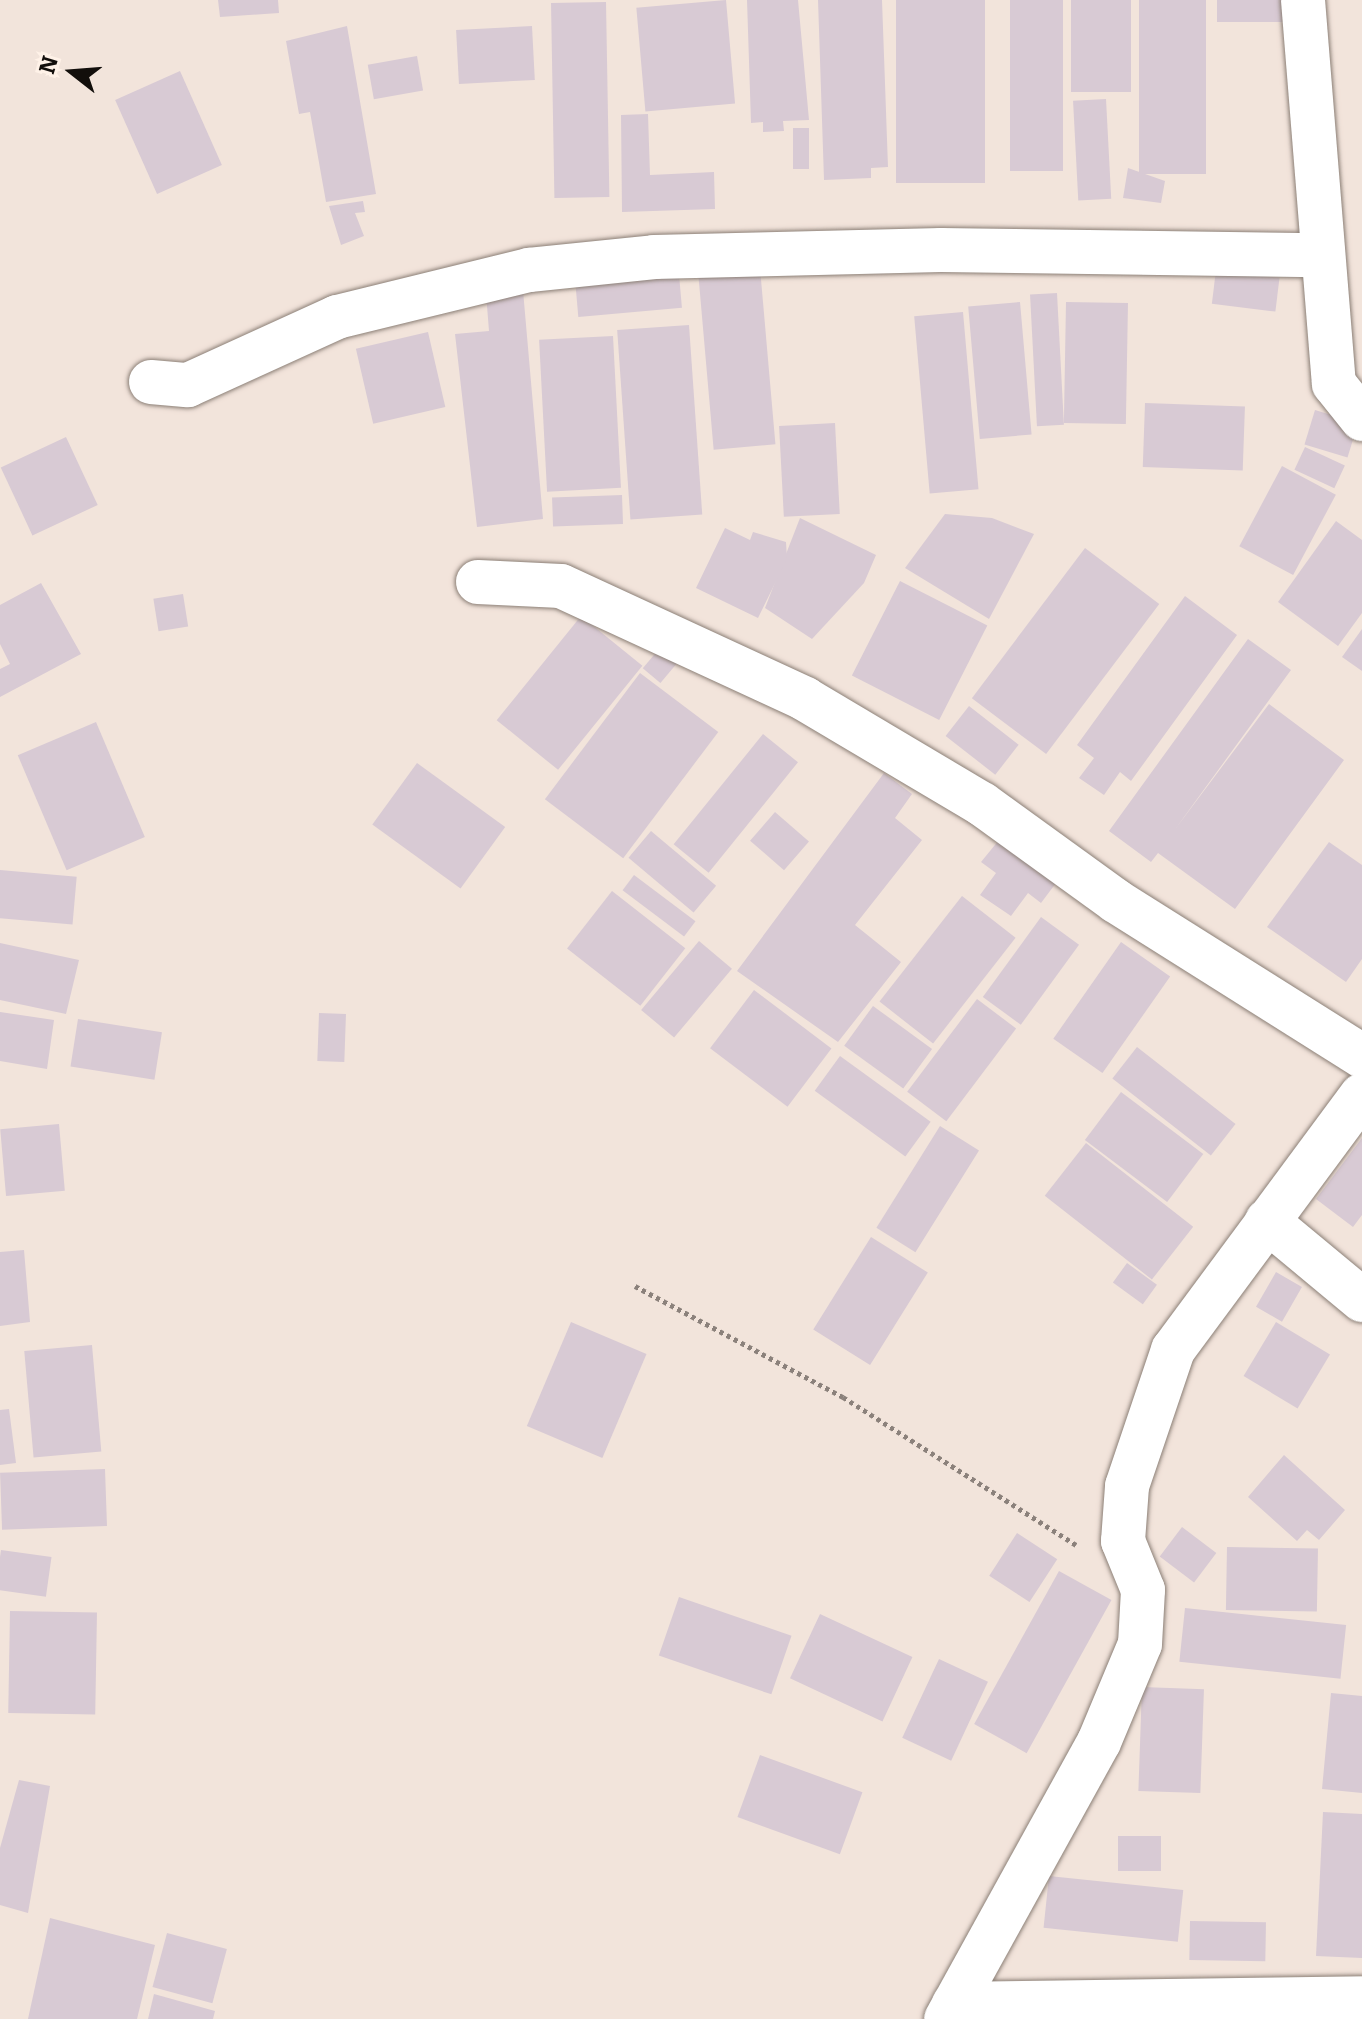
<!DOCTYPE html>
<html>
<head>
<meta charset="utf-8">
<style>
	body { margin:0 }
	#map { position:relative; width:1362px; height:2019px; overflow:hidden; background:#f2e4db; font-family:Bitter,serif }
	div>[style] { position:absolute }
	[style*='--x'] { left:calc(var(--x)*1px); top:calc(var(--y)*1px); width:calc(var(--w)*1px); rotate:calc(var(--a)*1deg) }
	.building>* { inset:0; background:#d8cad4; transform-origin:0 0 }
	.path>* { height:5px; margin-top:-2.5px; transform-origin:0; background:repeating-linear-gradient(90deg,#8b817b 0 4px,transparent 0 8px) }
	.roads { filter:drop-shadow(0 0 2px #8b7f76) drop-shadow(0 0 2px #8b7f76) }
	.street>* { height:44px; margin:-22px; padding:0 22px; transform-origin:22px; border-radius:22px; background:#fff }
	span { translate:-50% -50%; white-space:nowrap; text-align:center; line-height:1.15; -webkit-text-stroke:7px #fff2e8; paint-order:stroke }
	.north { position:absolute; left:32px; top:32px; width:80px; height:80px; -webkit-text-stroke:6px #fff2e8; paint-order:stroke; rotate:287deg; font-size:22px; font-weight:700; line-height:32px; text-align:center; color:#120e0b }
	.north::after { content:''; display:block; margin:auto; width:28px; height:36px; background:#120e0b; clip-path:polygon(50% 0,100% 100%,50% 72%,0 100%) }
</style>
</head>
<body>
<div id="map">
	<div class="building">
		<div style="clip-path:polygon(218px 0,278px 0,279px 13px,220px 17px)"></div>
		<div style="left:726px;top:0;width:104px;height:90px;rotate:85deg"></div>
		<div style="clip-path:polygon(747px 0,798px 0,809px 120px,783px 121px,784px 131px,763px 132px,763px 122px,751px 123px)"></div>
		<div style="clip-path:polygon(818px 0,882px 0,888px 167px,871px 168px,871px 178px,824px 180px)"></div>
		<div style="left:896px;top:0;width:89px;height:183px"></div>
		<div style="left:1010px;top:0;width:53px;height:171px"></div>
		<div style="left:1071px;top:0;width:60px;height:92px"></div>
		<div style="left:1139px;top:0;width:67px;height:174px"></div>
		<div style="left:1217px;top:0;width:69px;height:22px"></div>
		<div style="left:606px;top:2px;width:195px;height:55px;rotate:89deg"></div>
		<div style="clip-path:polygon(347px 26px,376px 194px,326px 202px,310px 112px,299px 114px,286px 41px)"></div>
		<div style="left:532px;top:26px;width:54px;height:76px;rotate:87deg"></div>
		<div style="left:417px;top:56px;width:35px;height:50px;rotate:80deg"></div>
		<div style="left:180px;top:71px;width:103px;height:71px;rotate:66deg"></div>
		<div style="left:1106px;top:99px;width:100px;height:33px;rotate:87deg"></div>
		<div style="clip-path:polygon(648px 114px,650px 175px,714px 172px,715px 209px,622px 212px,621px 115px)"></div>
		<div style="left:793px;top:128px;width:16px;height:41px"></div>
		<div style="clip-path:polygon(1128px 168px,1165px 181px,1161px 203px,1123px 198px)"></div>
		<div style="clip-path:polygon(363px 201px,365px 212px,355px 213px,364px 236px,341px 245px,329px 206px)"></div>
		<div style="left:678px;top:263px;width:45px;height:104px;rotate:85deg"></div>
		<div style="left:760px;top:268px;width:177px;height:62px;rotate:85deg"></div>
		<div style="left:1216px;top:270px;width:64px;height:34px;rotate:7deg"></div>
		<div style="clip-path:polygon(522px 279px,543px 519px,477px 527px,455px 334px,489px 331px,485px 281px)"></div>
		<div style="left:1057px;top:293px;width:132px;height:27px;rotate:87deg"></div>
		<div style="left:1020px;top:302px;width:133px;height:52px;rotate:85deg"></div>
		<div style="left:1066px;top:302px;width:62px;height:121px;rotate:1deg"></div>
		<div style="left:963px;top:312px;width:178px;height:49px;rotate:85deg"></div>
		<div style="left:689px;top:325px;width:190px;height:72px;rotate:86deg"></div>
		<div style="left:428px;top:332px;width:77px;height:74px;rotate:77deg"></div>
		<div style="left:613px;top:336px;width:152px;height:74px;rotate:87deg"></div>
		<div style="left:1145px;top:403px;width:100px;height:64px;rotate:2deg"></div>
		<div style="left:1315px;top:410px;width:45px;height:36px;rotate:17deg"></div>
		<div style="left:835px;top:423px;width:91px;height:56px;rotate:87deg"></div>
		<div style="left:66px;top:437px;width:75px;height:72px;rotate:65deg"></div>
		<div style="left:1305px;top:447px;width:44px;height:25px;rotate:25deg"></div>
		<div style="left:1282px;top:466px;width:61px;height:91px;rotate:28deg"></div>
		<div style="left:622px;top:495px;width:29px;height:70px;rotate:88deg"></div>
		<div style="clip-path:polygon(945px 514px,992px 518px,1034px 534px,989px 619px,905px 568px)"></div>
		<div style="clip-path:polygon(800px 518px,876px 555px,864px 583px,812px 639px,765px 608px)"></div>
		<div style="clip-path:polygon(1336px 521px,1362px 540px,1362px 613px,1338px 646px,1278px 602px)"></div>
		<div style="clip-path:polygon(725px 528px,750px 540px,753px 532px,786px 542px,787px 559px,758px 618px,696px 588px)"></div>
		<div style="left:1085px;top:548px;width:93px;height:188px;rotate:37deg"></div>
		<div style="left:900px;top:581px;width:98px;height:106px;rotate:27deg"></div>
		<div style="clip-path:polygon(41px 583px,81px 654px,0 697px,0 669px,10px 664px,0 644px,0 605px)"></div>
		<div style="left:183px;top:594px;width:33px;height:30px;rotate:81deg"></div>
		<div style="clip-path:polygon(1185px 596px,1237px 635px,1131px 781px,1120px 772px,1104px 795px,1079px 778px,1094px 758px,1077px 745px)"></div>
		<div style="left:581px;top:616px;width:79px;height:134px;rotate:39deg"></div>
		<div style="clip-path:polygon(1362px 629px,1362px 671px,1342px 657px)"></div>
		<div style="clip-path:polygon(1248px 639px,1291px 670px,1176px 828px,1269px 704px,1344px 760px,1235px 909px,1158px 853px,1151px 862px,1109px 831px)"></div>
		<div style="left:664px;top:643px;width:23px;height:33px;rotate:40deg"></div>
		<div style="left:640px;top:673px;width:98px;height:158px;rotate:37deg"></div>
		<div style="left:969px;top:706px;width:63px;height:38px;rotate:38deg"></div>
		<div style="left:96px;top:722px;width:125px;height:85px;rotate:67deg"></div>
		<div style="left:763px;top:734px;width:45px;height:142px;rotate:39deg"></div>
		<div style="left:417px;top:763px;width:109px;height:76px;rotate:36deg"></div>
		<div style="clip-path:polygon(884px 773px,912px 794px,895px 818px,922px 840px,855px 925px,901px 962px,838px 1042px,737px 971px)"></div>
		<div style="left:775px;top:812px;width:45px;height:38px;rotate:41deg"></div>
		<div style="left:651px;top:831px;width:85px;height:35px;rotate:40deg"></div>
		<div style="clip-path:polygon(999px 840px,1059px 879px,1041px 903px,1028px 893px,1011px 916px,980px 895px,996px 873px,981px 862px)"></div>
		<div style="clip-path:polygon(1329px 842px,1362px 865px,1362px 959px,1346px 982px,1267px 927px)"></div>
		<div style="left:0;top:870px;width:77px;height:48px;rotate:5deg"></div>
		<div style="left:634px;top:875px;width:77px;height:19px;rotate:37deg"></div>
		<div style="left:612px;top:891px;width:93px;height:73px;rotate:38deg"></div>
		<div style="left:962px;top:896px;width:68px;height:134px;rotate:38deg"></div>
		<div style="left:1041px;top:917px;width:47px;height:99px;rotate:36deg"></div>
		<div style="left:699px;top:941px;width:43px;height:90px;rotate:40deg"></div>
		<div style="left:1121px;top:942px;width:60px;height:118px;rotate:35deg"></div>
		<div style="clip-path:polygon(0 943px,79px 960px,66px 1014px,0 1000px)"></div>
		<div style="left:754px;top:990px;width:97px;height:73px;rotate:37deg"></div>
		<div style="left:977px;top:999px;width:49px;height:116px;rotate:37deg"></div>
		<div style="left:873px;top:1006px;width:73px;height:49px;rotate:36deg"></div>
		<div style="clip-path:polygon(0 1012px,54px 1020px,47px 1069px,0 1061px)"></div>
		<div style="left:319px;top:1013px;width:27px;height:48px;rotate:2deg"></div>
		<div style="left:78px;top:1019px;width:85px;height:48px;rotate:9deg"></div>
		<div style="left:1137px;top:1047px;width:125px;height:40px;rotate:38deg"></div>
		<div style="left:840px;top:1056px;width:112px;height:43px;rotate:36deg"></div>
		<div style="left:1121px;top:1092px;width:103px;height:60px;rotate:37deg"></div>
		<div style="left:59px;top:1124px;width:67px;height:59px;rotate:85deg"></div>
		<div style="left:940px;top:1126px;width:46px;height:120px;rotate:32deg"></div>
		<div style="clip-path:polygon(1362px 1138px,1362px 1215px,1353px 1227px,1316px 1199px)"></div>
		<div style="left:1086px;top:1143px;width:136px;height:67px;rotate:38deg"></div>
		<div style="left:871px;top:1237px;width:67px;height:109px;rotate:32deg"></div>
		<div style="clip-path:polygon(24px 1250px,30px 1322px,0 1326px,0 1252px)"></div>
		<div style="left:1127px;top:1263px;width:37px;height:24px;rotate:36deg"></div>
		<div style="left:1276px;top:1272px;width:30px;height:40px;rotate:30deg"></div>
		<div style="left:571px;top:1322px;width:82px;height:113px;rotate:23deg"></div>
		<div style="left:1276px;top:1322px;width:63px;height:63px;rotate:31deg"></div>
		<div style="left:92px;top:1345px;width:107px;height:68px;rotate:85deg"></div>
		<div style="clip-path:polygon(9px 1409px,16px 1463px,0 1465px,0 1410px)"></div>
		<div style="clip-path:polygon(1284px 1455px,1345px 1510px,1319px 1540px,1307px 1530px,1297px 1541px,1248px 1497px)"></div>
		<div style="left:105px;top:1469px;width:57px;height:105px;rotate:88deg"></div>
		<div style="left:1182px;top:1527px;width:43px;height:37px;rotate:37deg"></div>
		<div style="left:1017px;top:1533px;width:48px;height:51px;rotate:33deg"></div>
		<div style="left:1227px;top:1547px;width:91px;height:63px;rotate:1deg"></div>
		<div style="left:1px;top:1550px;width:51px;height:40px;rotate:8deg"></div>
		<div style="left:1059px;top:1571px;width:60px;height:175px;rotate:29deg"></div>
		<div style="left:679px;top:1597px;width:119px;height:62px;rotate:19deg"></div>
		<div style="left:1185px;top:1608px;width:162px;height:54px;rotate:6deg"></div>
		<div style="left:10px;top:1611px;width:87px;height:102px;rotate:1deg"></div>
		<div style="left:820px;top:1614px;width:102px;height:71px;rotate:25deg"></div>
		<div style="left:939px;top:1659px;width:54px;height:87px;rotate:25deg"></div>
		<div style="left:1142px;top:1687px;width:62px;height:104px;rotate:2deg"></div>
		<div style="clip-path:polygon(1331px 1693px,1362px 1696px,1362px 1793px,1322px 1789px)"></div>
		<div style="left:760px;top:1755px;width:109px;height:66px;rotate:20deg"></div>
		<div style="clip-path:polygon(19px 1780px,50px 1786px,28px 1913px,0 1905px,0 1848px)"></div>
		<div style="clip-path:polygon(1323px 1812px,1362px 1814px,1362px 1958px,1316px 1956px)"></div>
		<div style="left:1118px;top:1836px;width:43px;height:35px"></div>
		<div style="left:1049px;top:1876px;width:135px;height:52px;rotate:6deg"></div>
		<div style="clip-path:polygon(50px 1918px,155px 1945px,137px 2019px,28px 2019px)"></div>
		<div style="left:1190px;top:1921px;width:76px;height:39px;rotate:1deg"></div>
		<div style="left:167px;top:1933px;width:62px;height:56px;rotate:15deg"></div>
		<div style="clip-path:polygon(154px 1994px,215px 2011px,213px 2019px,148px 2019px)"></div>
	</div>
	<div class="path">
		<div style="--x:635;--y:1286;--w:236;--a:28.1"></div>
		<div style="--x:843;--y:1397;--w:276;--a:32.4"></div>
	</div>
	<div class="roads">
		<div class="street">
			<div style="--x:1303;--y:0;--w:385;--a:85.4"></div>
			<div style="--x:1334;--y:384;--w:45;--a:51.3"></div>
			<div style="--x:151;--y:382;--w:37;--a:5"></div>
			<div style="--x:188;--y:385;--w:164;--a:-24.5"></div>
			<div style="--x:337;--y:317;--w:198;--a:-13.8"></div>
			<div style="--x:529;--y:270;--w:126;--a:-5.9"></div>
			<div style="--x:654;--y:257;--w:287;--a:-1.4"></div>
			<div style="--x:941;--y:250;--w:377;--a:0.8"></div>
			<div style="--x:478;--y:582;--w:83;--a:2.8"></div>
			<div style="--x:561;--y:586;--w:269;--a:24.8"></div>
			<div style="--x:805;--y:699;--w:206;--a:30.7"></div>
			<div style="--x:982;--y:804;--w:165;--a:35.9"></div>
			<div style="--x:1116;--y:901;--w:291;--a:32.2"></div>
			<div style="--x:1267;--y:1221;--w:124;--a:39.7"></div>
			<div style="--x:954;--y:2004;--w:408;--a:-0.8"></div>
			<div style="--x:946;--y:2019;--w:316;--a:-61.1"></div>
			<div style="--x:1099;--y:1742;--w:106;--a:-67.3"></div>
			<div style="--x:1140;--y:1644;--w:54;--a:-86.8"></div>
			<div style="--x:1143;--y:1590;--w:53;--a:-112.2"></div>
			<div style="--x:1123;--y:1541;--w:55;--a:-85.8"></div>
			<div style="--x:1127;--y:1486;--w:144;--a:-71.3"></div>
			<div style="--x:1173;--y:1350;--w:317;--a:-53.5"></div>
		</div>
	</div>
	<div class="north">N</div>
</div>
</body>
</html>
